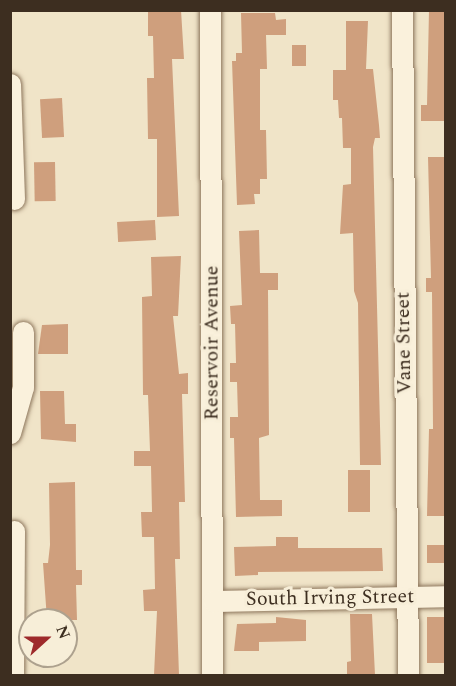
<!DOCTYPE html>
<html>
<head>
<meta charset="utf-8">
<style>
	body { margin:0 }
	#map { position:relative; width:456px; height:686px; overflow:hidden; background:#f0e4c8; font-family:Spectral,serif }
	div>[style] { position:absolute }
	[style*='--x'] { left:calc(var(--x)*1px); top:calc(var(--y)*1px); width:calc(var(--w)*1px); rotate:calc(var(--a)*1deg) }
	.building>* { inset:0; background:#cf9f7d; transform-origin:0 0 }
	.roads { filter:drop-shadow(0 0 2px #8d765c) drop-shadow(0 0 2px #8d765c) }
	.minor>* { height:21px; margin:-10.5px; padding:0 10.5px; transform-origin:10.5px; border-radius:10.5px; background:#faf1dc }
	span { translate:-50% -50%; white-space:nowrap; text-align:center; line-height:1.15; -webkit-text-stroke:6px #f7eed8; paint-order:stroke }
	.street-label { font-size:20px; color:#3d2e20 }
	.frame { position:absolute; inset:0; border:12px solid #3d2e20; pointer-events:none }
	.north { position:absolute; left:18px; top:608px; width:60px; height:60px; box-sizing:border-box; background:#f7eed8; border:2px solid #ada18e; border-radius:50%; rotate:69deg; font-size:16px; font-weight:700; line-height:24px; text-align:center; color:#3d2e20 }
	.north::after { content:''; display:block; margin:auto; width:21px; height:27px; background:#9e2a2b; clip-path:polygon(50% 0,100% 100%,50% 72%,0 100%) }
</style>
</head>
<body>
<div id="map">
	<div class="building">
		<div style="clip-path:polygon(181px 10px,184px 59px,172px 59px,179px 216px,157px 217px,157px 139px,148px 139px,147px 78px,154px 78px,153px 36px,148px 36px,148px 11px)"></div>
		<div style="clip-path:polygon(429px 10px,446px 10px,446px 121px,421px 121px,421px 105px,427px 105px)"></div>
		<div style="clip-path:polygon(241px 13px,275px 13px,276px 20px,286px 19px,286px 35px,266px 35px,267px 69px,260px 69px,260px 130px,266px 130px,267px 179px,260px 179px,260px 194px,254px 194px,255px 204px,237px 205px,232px 61px,236px 61px,236px 53px,242px 53px)"></div>
		<div style="clip-path:polygon(346px 21px,368px 21px,366px 69px,373px 69px,379px 125px,380px 138px,375px 138px,373px 147px,381px 465px,360px 465px,358px 303px,354px 291px,353px 233px,340px 234px,343px 185px,351px 184px,351px 148px,343px 148px,342px 118px,339px 118px,338px 100px,333px 100px,333px 70px,346px 70px)"></div>
		<div style="left:292px;top:45px;width:14px;height:21px"></div>
		<div style="left:62px;top:98px;width:39px;height:22px;rotate:87deg"></div>
		<div style="clip-path:polygon(428px 157px,446px 157px,446px 516px,427px 516px,429px 429px,433px 429px,432px 292px,426px 292px,426px 278px,431px 278px)"></div>
		<div style="left:55px;top:162px;width:39px;height:21px;rotate:89deg"></div>
		<div style="left:155px;top:220px;width:20px;height:38px;rotate:87deg"></div>
		<div style="clip-path:polygon(259px 230px,260px 273px,278px 273px,278px 290px,268px 290px,269px 435px,259px 438px,260px 500px,282px 500px,282px 516px,236px 517px,234px 438px,230px 438px,230px 417px,238px 417px,237px 382px,230px 382px,230px 363px,236px 363px,235px 324px,231px 324px,230px 306px,242px 305px,239px 231px)"></div>
		<div style="clip-path:polygon(181px 256px,178px 316px,173px 316px,179px 374px,188px 373px,188px 394px,182px 394px,185px 502px,179px 502px,180px 559px,175px 559px,179px 675px,154px 675px,157px 611px,144px 611px,143px 590px,155px 589px,154px 537px,142px 537px,141px 512px,152px 512px,151px 466px,134px 466px,134px 451px,150px 451px,148px 395px,143px 395px,142px 297px,152px 296px,151px 257px)"></div>
		<div style="clip-path:polygon(68px 324px,68px 354px,38px 354px,42px 325px)"></div>
		<div style="clip-path:polygon(40px 391px,64px 391px,65px 424px,76px 424px,76px 442px,41px 439px)"></div>
		<div style="left:348px;top:470px;width:22px;height:42px"></div>
		<div style="clip-path:polygon(75px 482px,76px 570px,82px 570px,82px 585px,76px 585px,77px 620px,47px 620px,43px 563px,48px 563px,50px 545px,49px 483px)"></div>
		<div style="clip-path:polygon(276px 537px,298px 537px,298px 548px,382px 548px,383px 571px,258px 572px,258px 575px,235px 576px,234px 547px,276px 546px)"></div>
		<div style="left:427px;top:545px;width:19px;height:18px"></div>
		<div style="clip-path:polygon(350px 614px,372px 614px,375px 675px,347px 675px,347px 662px,351px 661px)"></div>
		<div style="clip-path:polygon(276px 617px,306px 620px,306px 641px,259px 642px,259px 651px,234px 651px,237px 624px,276px 623px)"></div>
		<div style="left:427px;top:617px;width:19px;height:46px"></div>
	</div>
	<div class="roads">
		<div class="minor">
			<div style="--x:210;--y:10;--w:666;--a:89.83"></div>
			<div style="--x:402;--y:10;--w:666;--a:89.48"></div>
			<div style="--x:10;--y:84;--w:115;--a:88"></div>
			<div style="--x:10;--y:433;--w:48;--a:-74.2"></div>
			<div style="--x:23;--y:387;--w:55;--a:-90"></div>
			<div style="--x:214;--y:601;--w:232;--a:-1.2"></div>
			<div style="--x:13;--y:676;--w:145;--a:-89.6"></div>
		</div>
	</div>
	<div class="street-label">
		<span style="left:212px;top:343px;rotate:-90deg">Reservoir Avenue</span>
		<span style="left:404px;top:343px;rotate:-91deg">Vane Street</span>
		<span style="left:330px;top:598px;rotate:-1deg">South Irving Street</span>
	</div>
	<div class="frame"></div>
	<div class="north">N</div>
</div>
</body>
</html>
